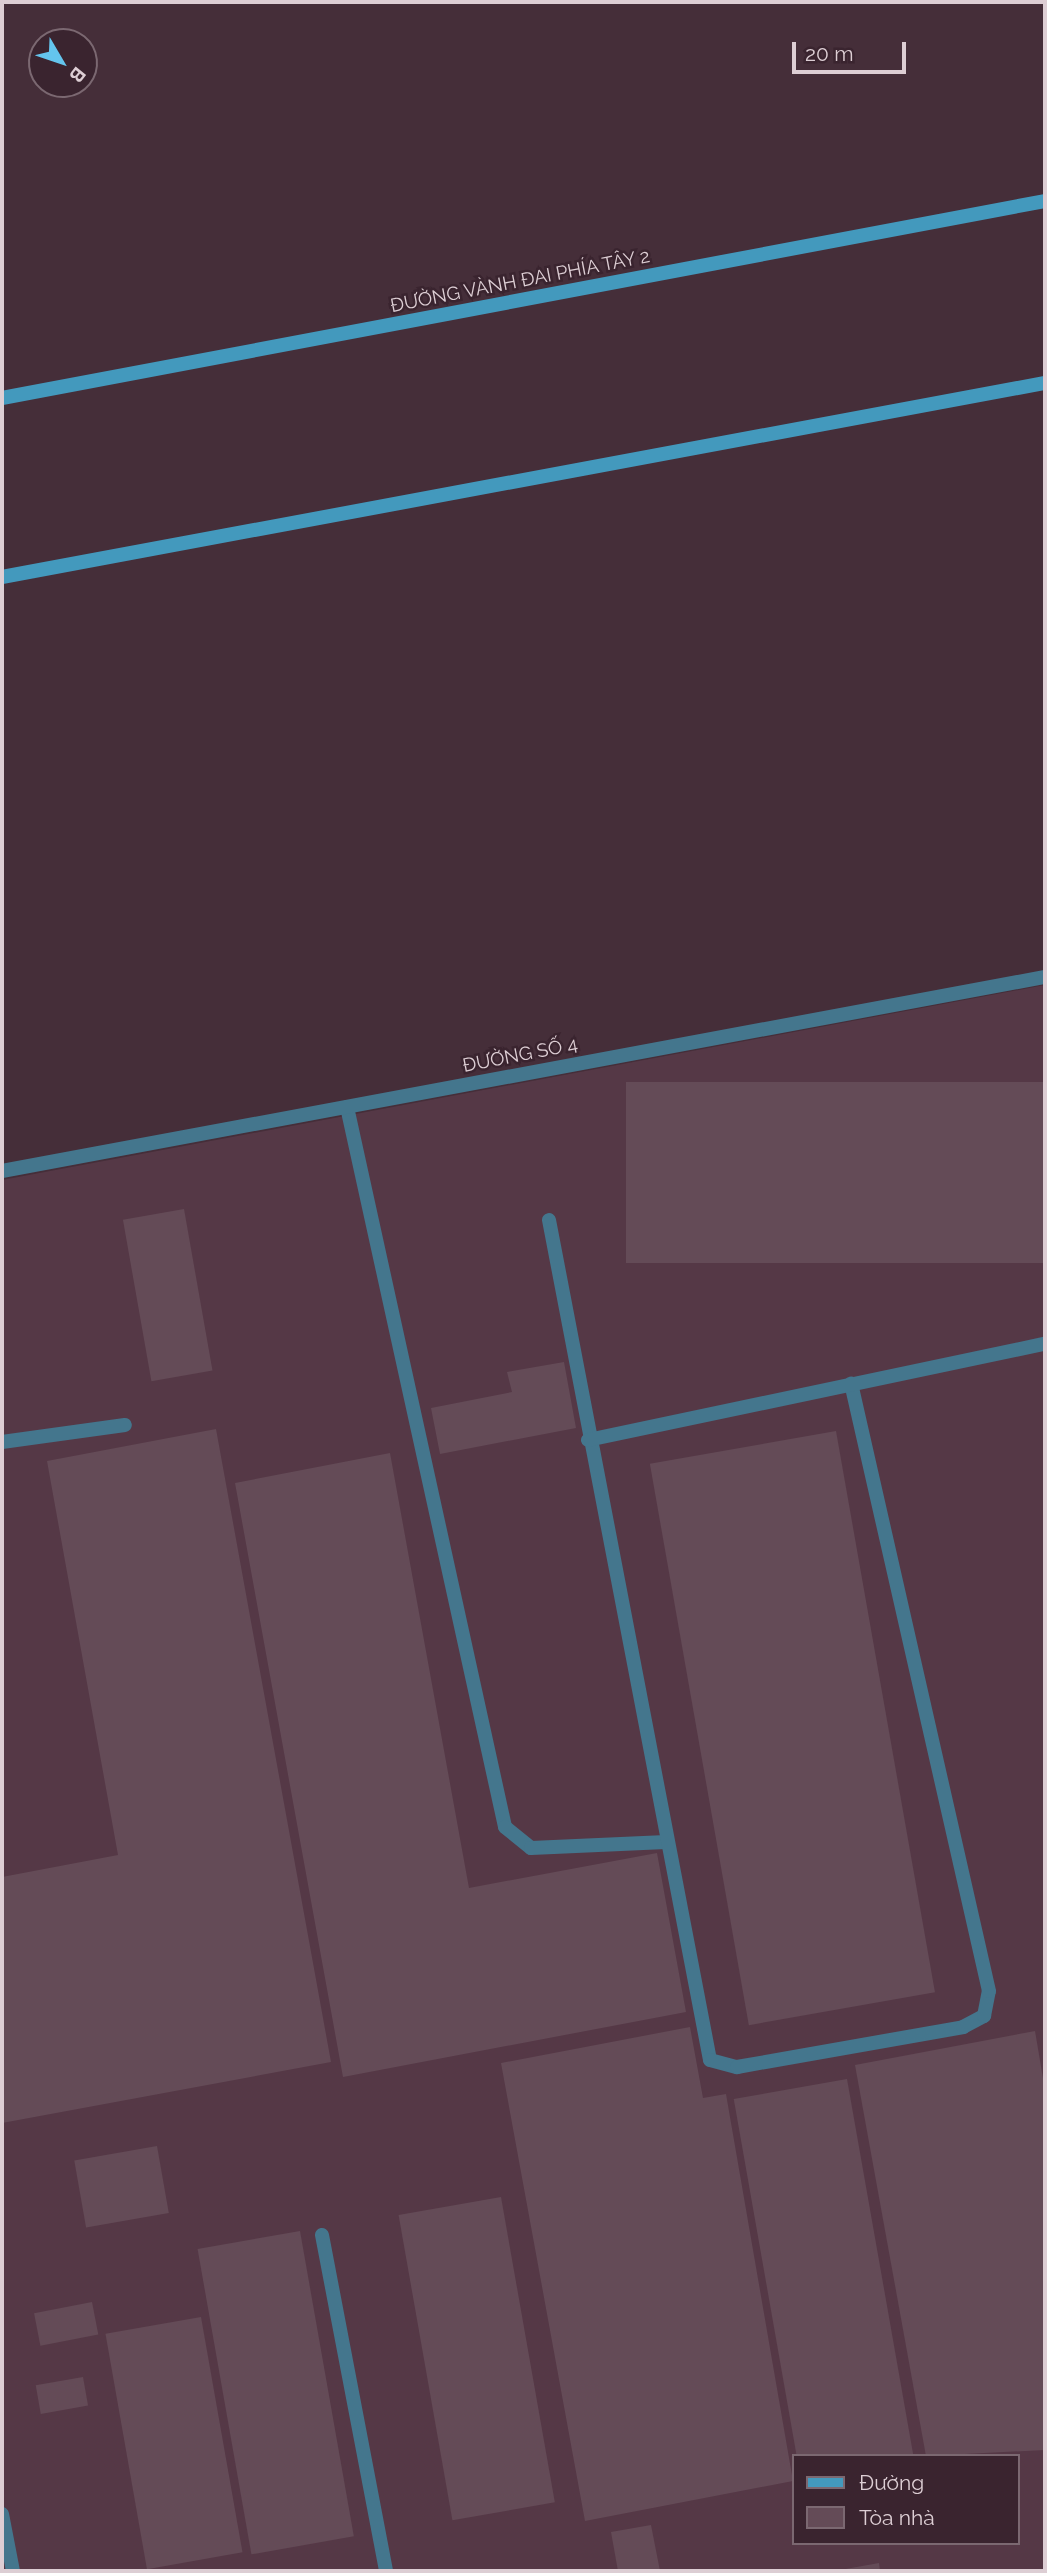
<!DOCTYPE html>
<html>
<head>
<meta charset="utf-8">
<style>
	body { margin:0 }
	#map { position:relative; width:1047px; height:2573px; overflow:hidden; background:#452e39; font-family:Raleway,sans-serif }
	div>[style] { position:absolute }
	[style*='--x'] { left:calc(var(--x)*1px); top:calc(var(--y)*1px); width:calc(var(--w)*1px); rotate:calc(var(--a)*1deg) }
	.built>* { inset:0; background:#553846 }
	.building>* { inset:0; background:#644b57; transform-origin:0 0 }
	.service>* { height:14px; margin:-7px; padding:0 7px; transform-origin:7px; border-radius:7px; background:#44768d }
	.tertiary>* { height:14px; margin:-7px; padding:0 7px; transform-origin:7px; border-radius:7px; background:#44768d }
	.secondary>* { height:14px; margin:-7px; padding:0 7px; transform-origin:7px; border-radius:7px; background:#4399bd }
	span { translate:-50% -50%; white-space:nowrap; text-align:center; line-height:1.15; -webkit-text-stroke:5px #3a242f; paint-order:stroke }
	.street-label { font-size:19px; color:#ddced4 }
	.frame { position:absolute; inset:0; border:4px solid #ddced4; pointer-events:none }
	.legend { position:absolute; left:792px; top:2454px; width:228px; height:91px; box-sizing:border-box; background:#3a242f; border:2px solid #7b6871; margin:0; padding:9px 12px; list-style:none; font-size:21px; color:#ddced4 }
	.legend li { display:flex; align-items:center; gap:14px; height:35px }
	.legend b { width:35px; border:2px solid #7b6871 }
	.north { position:absolute; left:28px; top:28px; width:70px; height:70px; box-sizing:border-box; background:#3a242f; border:2px solid #7b6871; border-radius:50%; rotate:129deg; font-size:19px; font-weight:700; line-height:28px; text-align:center; color:#ddced4 }
	.north::after { content:''; display:block; margin:auto; width:24px; height:32px; background:#64c5ee; clip-path:polygon(50% 0,100% 100%,50% 72%,0 100%) }
	.scale { position:absolute; left:792px; top:42px; width:114px; height:32px; box-sizing:border-box; border:4px solid #ddced4; border-top:0; padding-left:9px; font-size:21px; line-height:24px; white-space:nowrap; color:#ddced4; -webkit-text-stroke:5px #3a242f; paint-order:stroke }
</style>
</head>
<body>
<div id="map">
	<div class="built">
		<div style="clip-path:polygon(evenodd,1045px 985px,1045px 2571px,2px 2571px,2px 1180px,1045px 985px,793px 2456px,1017px 2456px,1017px 2543px,793px 2543px,793px 2456px)"></div>
	</div>
	<div class="building">
		<div style="left:1045px;top:1082px;width:181px;height:419px;rotate:90deg"></div>
		<div style="left:184px;top:1209px;width:164px;height:62px;rotate:80deg"></div>
		<div style="clip-path:polygon(564px 1362px,576px 1428px,440px 1454px,431px 1408px,512px 1392px,507px 1372px)"></div>
		<div style="clip-path:polygon(216px 1429px,331px 2062px,2px 2123px,2px 1877px,118px 1855px,47px 1461px)"></div>
		<div style="left:836px;top:1431px;width:570px;height:189px;rotate:80deg"></div>
		<div style="clip-path:polygon(390px 1453px,469px 1888px,657px 1853px,686px 2012px,343px 2077px,235px 1483px)"></div>
		<div style="clip-path:polygon(690px 2027px,703px 2098px,726px 2094px,793px 2481px,585px 2521px,501px 2063px)"></div>
		<div style="clip-path:polygon(1035px 2031px,1045px 2090px,1045px 2450px,926px 2456px,855px 2065px)"></div>
		<div style="left:847px;top:2079px;width:383px;height:115px;rotate:80deg"></div>
		<div style="left:157px;top:2146px;width:68px;height:84px;rotate:80deg"></div>
		<div style="left:501px;top:2197px;width:310px;height:104px;rotate:80deg"></div>
		<div style="left:300px;top:2231px;width:310px;height:104px;rotate:80deg"></div>
		<div style="left:92px;top:2302px;width:33px;height:59px;rotate:79deg"></div>
		<div style="left:201px;top:2317px;width:239px;height:97px;rotate:80deg"></div>
		<div style="left:83px;top:2377px;width:29px;height:48px;rotate:80deg"></div>
		<div style="clip-path:polygon(651px 2525px,660px 2571px,618px 2571px,611px 2532px)"></div>
		<div style="clip-path:polygon(879px 2563px,880px 2571px,840px 2571px,840px 2570px)"></div>
	</div>
	<div class="service">
		<div style="--x:347;--y:1107;--w:737;--a:77.62"></div>
		<div style="--x:505;--y:1827;--w:33;--a:39"></div>
		<div style="--x:531;--y:1848;--w:135;--a:-2.5"></div>
		<div style="--x:549;--y:1220;--w:855;--a:79.15"></div>
		<div style="--x:710;--y:2060;--w:28;--a:15"></div>
		<div style="--x:737;--y:2067;--w:230;--a:-10"></div>
		<div style="--x:963;--y:2027;--w:24;--a:-28"></div>
		<div style="--x:984;--y:2016;--w:25;--a:-79"></div>
		<div style="--x:989;--y:1991;--w:623;--a:-102.79"></div>
		<div style="--x:588;--y:1440;--w:467;--a:-11.9"></div>
		<div style="--x:2;--y:1442;--w:124;--a:-7.9"></div>
		<div style="--x:322;--y:2235;--w:342;--a:79.2"></div>
		<div style="--x:2;--y:2514;--w:58;--a:79.1"></div>
	</div>
	<div class="tertiary">
		<div style="--x:2;--y:1171;--w:1061;--a:-10.54"></div>
	</div>
	<div class="secondary">
		<div style="--x:2;--y:398;--w:1061;--a:-10.7"></div>
		<div style="--x:2;--y:577;--w:1061;--a:-10.54"></div>
	</div>
	<div class="street-label">
		<span style="left:520px;top:281px;rotate:-11deg">ĐƯỜNG VÀNH ĐAI PHÍA TÂY 2</span>
		<span style="left:520px;top:1055px;rotate:-11deg">ĐƯỜNG SỐ 4</span>
	</div>
	<div class="frame"></div>
	<ul class="legend">
	<li><b style="height:9px;background:#4399bd"></b>Đường</li>
	<li><b style="height:19px;background:#644b57"></b>Tòa nhà</li>
	</ul>
	<div class="north">B</div>
	<div class="scale">20 m</div>
</div>
</body>
</html>
